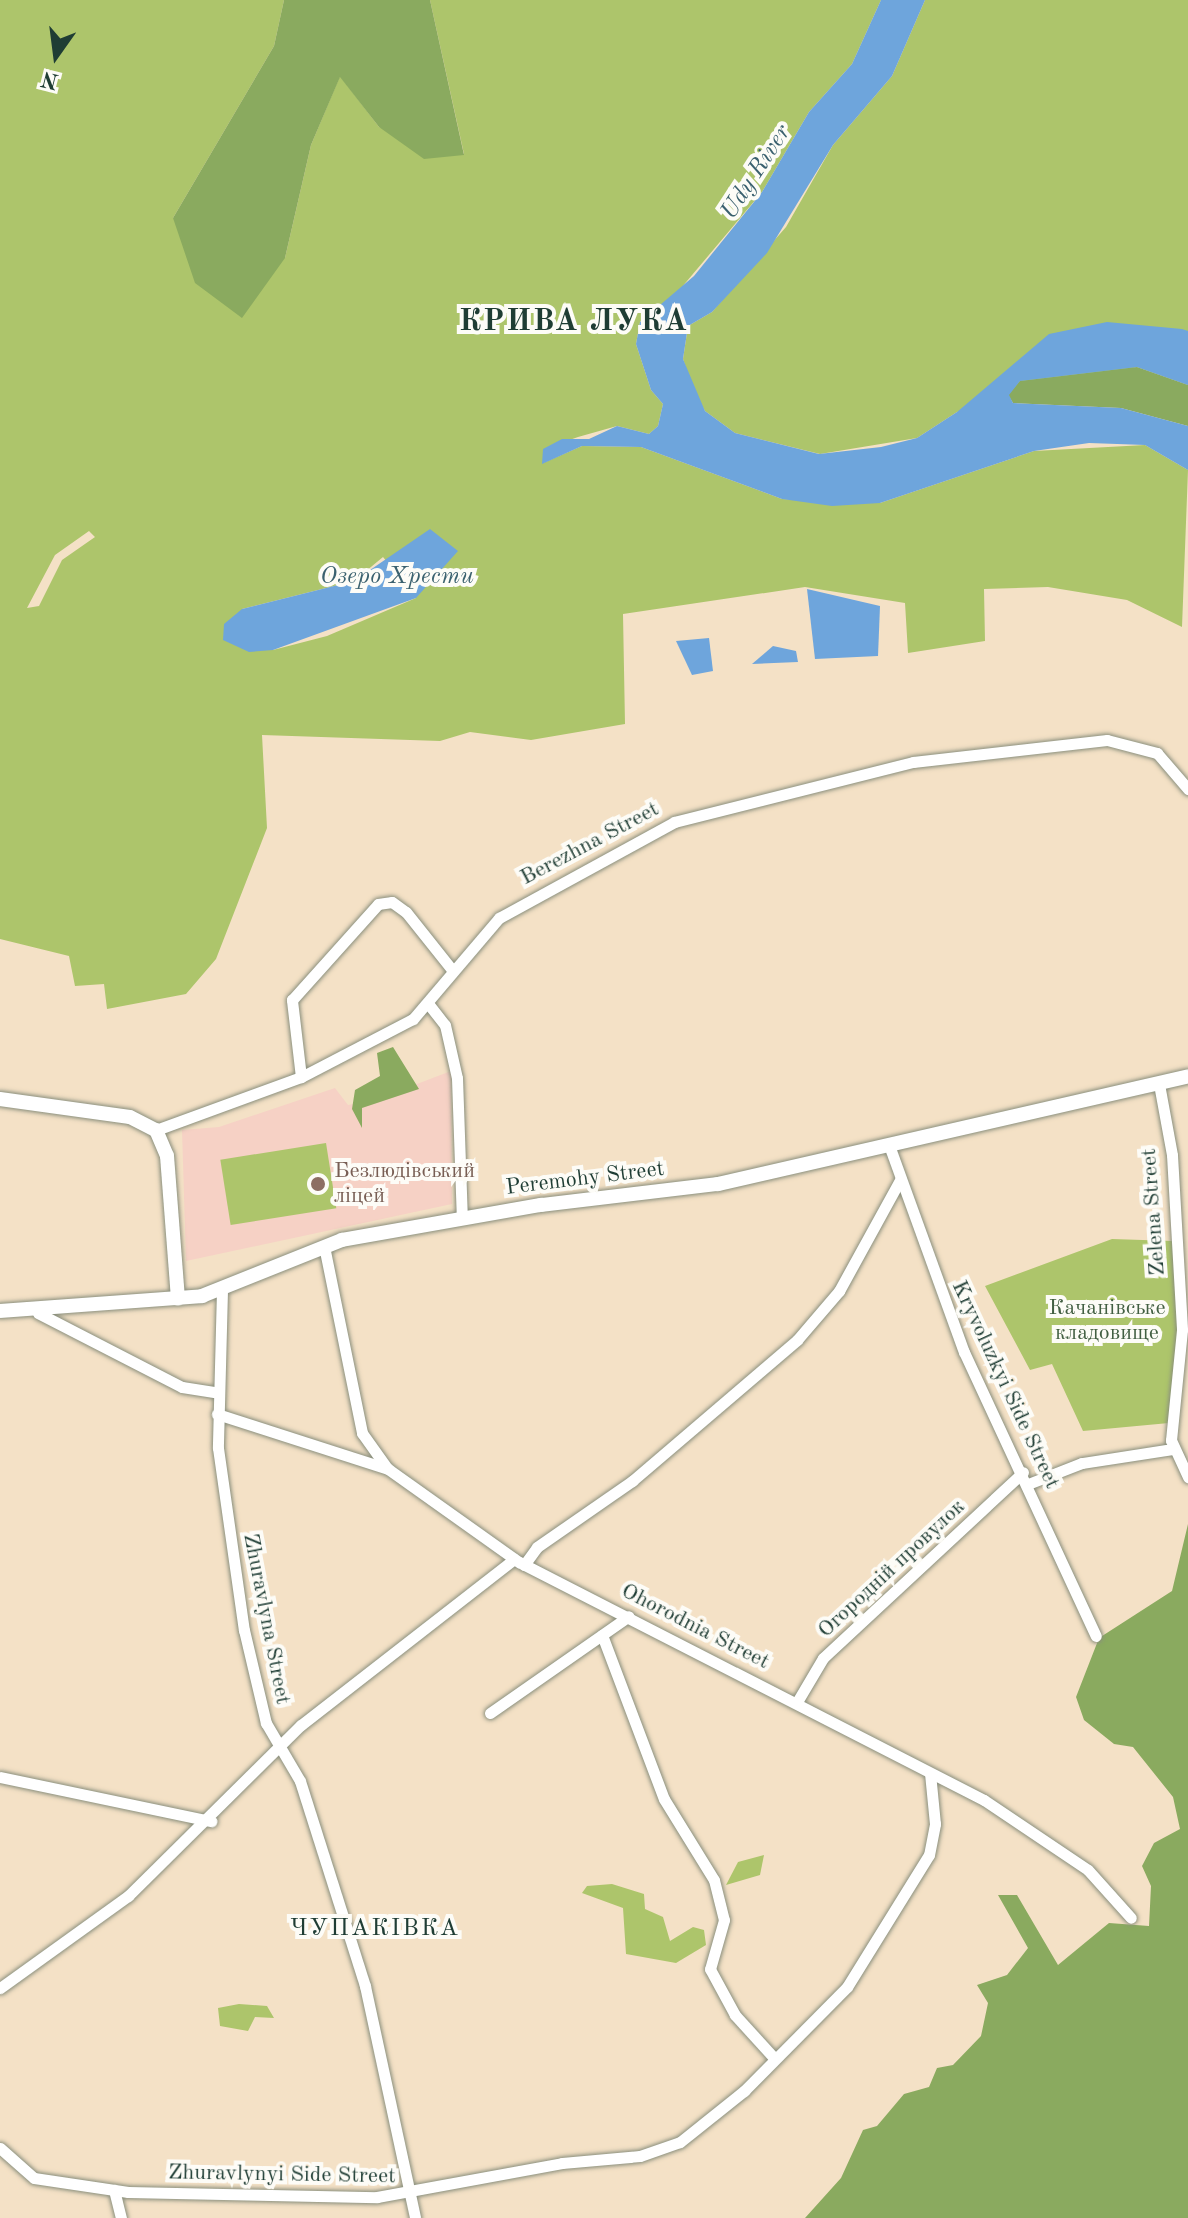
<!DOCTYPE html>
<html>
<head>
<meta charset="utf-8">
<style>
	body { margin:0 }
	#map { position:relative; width:1188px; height:2218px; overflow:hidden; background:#f4e1c6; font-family:"Old Standard TT",serif }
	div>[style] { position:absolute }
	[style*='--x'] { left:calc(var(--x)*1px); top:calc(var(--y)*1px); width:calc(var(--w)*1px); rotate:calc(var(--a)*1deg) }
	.built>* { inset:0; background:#f6d1c5 }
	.green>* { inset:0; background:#adc56b; transform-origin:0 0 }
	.forest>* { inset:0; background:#8aaa5f }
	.water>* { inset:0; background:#6ea5dc }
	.roads { filter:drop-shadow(0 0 2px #8a8f7d) drop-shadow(0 0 2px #8a8f7d) }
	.minor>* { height:11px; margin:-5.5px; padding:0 5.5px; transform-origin:5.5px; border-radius:5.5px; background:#fff }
	.tertiary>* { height:14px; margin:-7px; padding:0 7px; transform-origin:7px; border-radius:7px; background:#fff }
	.dots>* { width:22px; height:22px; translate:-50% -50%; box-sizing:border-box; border:4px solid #fdfcf7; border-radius:50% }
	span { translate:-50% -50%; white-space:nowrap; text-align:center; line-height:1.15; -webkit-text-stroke:8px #fdfcf7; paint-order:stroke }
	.street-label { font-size:22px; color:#1f3d34 }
	.education-label { font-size:22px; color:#785e54 }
	.left { translate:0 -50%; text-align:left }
	.park-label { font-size:22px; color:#425f42 }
	.water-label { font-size:24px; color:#3b616f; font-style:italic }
	.neighbourhood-label { font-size:24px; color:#1f3d34; letter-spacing:2px }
	.district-label { font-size:30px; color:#1f3d34; font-weight:700; letter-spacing:2px }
	.north { position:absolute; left:16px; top:16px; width:80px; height:80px; -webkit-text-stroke:6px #fdfcf7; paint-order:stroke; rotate:194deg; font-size:22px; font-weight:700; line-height:32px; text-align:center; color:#1f3d34 }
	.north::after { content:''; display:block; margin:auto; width:28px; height:36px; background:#1f3d34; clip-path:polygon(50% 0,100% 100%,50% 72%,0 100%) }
</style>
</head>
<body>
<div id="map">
	<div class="built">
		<div style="clip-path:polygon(451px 1071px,452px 1204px,186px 1261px,182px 1130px,219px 1127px,335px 1088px,348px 1105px,375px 1100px)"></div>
	</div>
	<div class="green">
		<div style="clip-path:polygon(evenodd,0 0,284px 0,274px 46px,173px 218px,285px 258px,311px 145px,340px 76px,379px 127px,464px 154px,430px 0,881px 0,852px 64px,809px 112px,762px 192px,671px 300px,648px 310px,640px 322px,636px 344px,651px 390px,663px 404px,658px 426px,649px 434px,617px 426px,578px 437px,547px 448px,543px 463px,582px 446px,641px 447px,782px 499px,880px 503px,1034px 451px,1145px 445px,1188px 470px,1182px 627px,1127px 600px,1048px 587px,984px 589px,985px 641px,908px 653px,905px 603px,805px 587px,623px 614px,625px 724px,531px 740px,470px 732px,440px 741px,262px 735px,267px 828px,216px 959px,186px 994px,107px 1009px,104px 984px,75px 986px,69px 956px,0 939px,0 0,89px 531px,95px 537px,62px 560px,39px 606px,27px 608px,55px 555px,89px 531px,0 0,383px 557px,416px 598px,327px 636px,273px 650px,242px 609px,354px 581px,383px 557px)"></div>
		<div style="clip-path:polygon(925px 0,1188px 0,1188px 385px,1137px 367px,957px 412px,917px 438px,820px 454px,735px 433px,705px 411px,693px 389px,683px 359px,688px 326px,712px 312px,786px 227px,833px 145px,892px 76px)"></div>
		<div style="left:326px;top:1143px;width:66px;height:107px;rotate:81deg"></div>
		<div style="clip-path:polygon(1112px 1239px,1173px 1241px,1179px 1337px,1169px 1423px,1083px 1431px,1052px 1364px,1030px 1370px,985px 1286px)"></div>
		<div style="clip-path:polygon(764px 1855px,760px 1875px,726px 1885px,738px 1862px)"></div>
		<div style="clip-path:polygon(612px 1884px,644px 1894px,645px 1909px,663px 1917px,670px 1941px,693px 1927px,704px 1930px,706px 1945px,676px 1963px,626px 1954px,623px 1908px,582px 1893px,587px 1886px)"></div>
		<div style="clip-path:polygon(239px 2004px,267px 2006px,274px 2018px,255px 2017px,248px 2031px,220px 2026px,218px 2008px)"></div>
	</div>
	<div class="forest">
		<div style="clip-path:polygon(284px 0,430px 0,464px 155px,424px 159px,379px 127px,340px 77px,311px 145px,285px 258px,242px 318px,195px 283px,173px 218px,274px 46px)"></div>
		<div style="clip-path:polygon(1137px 367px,1188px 385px,1188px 426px,1121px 408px,1013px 403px,1008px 395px,1020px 381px)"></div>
		<div style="clip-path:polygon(393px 1047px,419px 1089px,362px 1108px,362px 1128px,352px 1109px,355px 1090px,380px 1076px,377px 1053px)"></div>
		<div style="clip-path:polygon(1188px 1524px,1188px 2218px,805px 2218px,841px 2178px,863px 2130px,877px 2126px,904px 2094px,929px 2087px,937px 2068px,953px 2065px,981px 2036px,988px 2003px,977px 1985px,1007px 1975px,1028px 1948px,998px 1895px,1017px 1895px,1058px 1965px,1109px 1923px,1149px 1926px,1151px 1886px,1142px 1866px,1154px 1843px,1180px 1829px,1173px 1797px,1133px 1747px,1114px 1744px,1084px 1720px,1076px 1697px,1099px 1638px,1172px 1591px)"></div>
	</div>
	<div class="water">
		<div style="clip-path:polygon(881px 0,925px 0,892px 76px,833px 145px,767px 253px,712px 312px,688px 326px,683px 359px,705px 411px,735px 433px,819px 454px,881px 447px,917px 438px,957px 412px,1049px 334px,1107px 322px,1182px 329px,1188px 331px,1188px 385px,1137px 367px,1020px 381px,1009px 395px,1013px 403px,1121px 408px,1188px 426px,1188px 470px,1145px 445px,1089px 443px,1034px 451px,880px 503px,832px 506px,782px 499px,641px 447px,582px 446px,542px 464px,543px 449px,562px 439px,589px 439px,617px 426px,649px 434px,658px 426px,663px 404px,651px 390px,636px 344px,640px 322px,694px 276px,762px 192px,809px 112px,852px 64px)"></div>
		<div style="clip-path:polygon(430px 529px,458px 551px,416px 598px,273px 650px,249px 652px,223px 640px,224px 624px,242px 609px,354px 581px)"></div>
		<div style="clip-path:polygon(807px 589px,880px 606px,878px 656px,815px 659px)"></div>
		<div style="clip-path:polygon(709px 638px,713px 671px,692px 675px,676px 641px)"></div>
		<div style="clip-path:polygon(773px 646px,796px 651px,798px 662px,752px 664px)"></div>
	</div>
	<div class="roads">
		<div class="minor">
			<div style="--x:430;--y:1006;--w:24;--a:52"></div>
			<div style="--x:445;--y:1025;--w:54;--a:77.2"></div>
			<div style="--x:457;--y:1078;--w:140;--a:88"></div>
			<div style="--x:301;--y:1077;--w:78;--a:-96.7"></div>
			<div style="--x:292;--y:1000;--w:129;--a:-48.1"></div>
			<div style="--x:378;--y:904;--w:14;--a:-8"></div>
			<div style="--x:392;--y:902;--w:17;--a:36"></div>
			<div style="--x:406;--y:912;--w:75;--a:51.5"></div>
			<div style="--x:1159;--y:1084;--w:72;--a:79.6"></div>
			<div style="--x:1172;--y:1155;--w:175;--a:86.7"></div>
			<div style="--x:1182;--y:1330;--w:111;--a:95.7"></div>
			<div style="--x:1171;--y:1440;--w:41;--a:65.3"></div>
			<div style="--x:156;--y:1130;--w:154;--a:-20.1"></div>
			<div style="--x:301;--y:1077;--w:126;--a:-27.4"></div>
			<div style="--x:413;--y:1019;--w:133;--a:-49.6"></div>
			<div style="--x:499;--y:918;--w:200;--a:-28.7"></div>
			<div style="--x:674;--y:822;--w:246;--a:-14.1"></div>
			<div style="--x:913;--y:762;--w:195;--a:-6.5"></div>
			<div style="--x:1107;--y:740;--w:52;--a:14.6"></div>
			<div style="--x:1157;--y:753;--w:48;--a:49.3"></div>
			<div style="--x:889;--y:1145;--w:220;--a:70.1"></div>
			<div style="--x:964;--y:1352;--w:313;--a:65.1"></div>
			<div style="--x:324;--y:1246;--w:191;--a:78.5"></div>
			<div style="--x:362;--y:1433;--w:43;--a:54.5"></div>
			<div style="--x:222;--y:1290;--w:158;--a:91.5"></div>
			<div style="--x:218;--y:1448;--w:184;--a:81.9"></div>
			<div style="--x:244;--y:1630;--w:96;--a:76.7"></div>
			<div style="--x:266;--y:1723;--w:67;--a:59.6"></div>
			<div style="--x:300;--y:1781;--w:215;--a:72.4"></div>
			<div style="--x:365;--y:1986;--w:237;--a:77.8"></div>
			<div style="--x:38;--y:1313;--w:162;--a:27.2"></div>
			<div style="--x:182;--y:1387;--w:37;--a:9"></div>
			<div style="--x:217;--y:1414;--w:180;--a:17.8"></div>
			<div style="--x:388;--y:1469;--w:161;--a:35.4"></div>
			<div style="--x:519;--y:1562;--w:522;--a:27.1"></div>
			<div style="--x:984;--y:1800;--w:125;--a:33.9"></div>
			<div style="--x:1088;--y:1870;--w:64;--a:48.1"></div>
			<div style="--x:1028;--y:1484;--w:58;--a:-21.3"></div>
			<div style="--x:1082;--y:1463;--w:91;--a:-8.8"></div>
			<div style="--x:524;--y:1565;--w:22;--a:-54"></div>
			<div style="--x:537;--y:1547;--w:116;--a:-34.8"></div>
			<div style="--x:632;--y:1481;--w:217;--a:-40.5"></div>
			<div style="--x:797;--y:1340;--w:65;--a:-49.4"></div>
			<div style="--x:839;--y:1291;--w:127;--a:-61.2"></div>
			<div style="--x:602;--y:1635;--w:175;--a:69.3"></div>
			<div style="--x:664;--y:1799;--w:95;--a:58.3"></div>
			<div style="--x:714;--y:1880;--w:41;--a:76"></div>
			<div style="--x:724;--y:1920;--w:51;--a:105.9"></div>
			<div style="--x:710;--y:1969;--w:52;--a:61.5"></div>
			<div style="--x:735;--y:2015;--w:59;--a:47.7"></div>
			<div style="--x:797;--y:1702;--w:51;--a:-59.4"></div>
			<div style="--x:823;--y:1658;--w:273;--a:-42.9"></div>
			<div style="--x:490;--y:1713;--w:169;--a:-34.9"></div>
			<div style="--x:0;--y:1777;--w:216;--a:11.8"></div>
			<div style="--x:0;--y:1988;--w:158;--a:-35.7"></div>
			<div style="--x:128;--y:1896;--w:243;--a:-44.7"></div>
			<div style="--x:301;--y:1725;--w:270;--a:-37.9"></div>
			<div style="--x:0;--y:2148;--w:45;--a:41.4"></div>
			<div style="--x:34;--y:2178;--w:95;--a:8.5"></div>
			<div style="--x:128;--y:2192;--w:249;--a:1.2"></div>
			<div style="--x:377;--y:2197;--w:188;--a:-10.4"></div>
			<div style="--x:562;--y:2163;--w:78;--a:-5.1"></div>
			<div style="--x:640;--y:2156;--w:42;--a:-19.3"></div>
			<div style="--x:680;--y:2142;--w:82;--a:-38.6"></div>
			<div style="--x:744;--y:2091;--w:146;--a:-45.3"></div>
			<div style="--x:847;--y:1987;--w:155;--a:-58.2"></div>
			<div style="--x:929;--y:1855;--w:32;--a:-79"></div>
			<div style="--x:935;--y:1824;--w:51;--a:-95.6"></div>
			<div style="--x:114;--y:2190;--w:29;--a:76"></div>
		</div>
		<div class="tertiary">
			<div style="--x:0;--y:1099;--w:131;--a:7.9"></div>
			<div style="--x:130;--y:1117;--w:29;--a:27"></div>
			<div style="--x:156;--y:1130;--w:28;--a:67"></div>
			<div style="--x:167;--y:1156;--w:143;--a:85.6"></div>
			<div style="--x:0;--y:1311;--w:203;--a:-4.2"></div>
			<div style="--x:202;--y:1296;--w:151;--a:-21.8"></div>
			<div style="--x:342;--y:1240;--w:202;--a:-10"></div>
			<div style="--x:541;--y:1205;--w:178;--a:-6.8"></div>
			<div style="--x:718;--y:1184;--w:482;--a:-12.9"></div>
		</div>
	</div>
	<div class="dots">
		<div style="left:318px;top:1184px;background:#8d6e63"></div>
	</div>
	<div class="street-label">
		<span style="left:590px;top:844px;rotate:-28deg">Berezhna Street</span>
		<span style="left:585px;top:1179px;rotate:-7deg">Peremohy Street</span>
		<span style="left:1154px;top:1212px;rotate:-94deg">Zelena Street</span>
		<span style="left:1005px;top:1385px;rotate:65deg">Kryvoluzkyi Side Street</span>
		<span style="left:892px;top:1569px;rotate:-43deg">Огородній провулок</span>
		<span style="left:266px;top:1619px;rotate:79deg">Zhuravlyna Street</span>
		<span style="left:695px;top:1627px;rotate:27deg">Ohorodnia Street</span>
		<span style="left:282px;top:2175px;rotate:1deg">Zhuravlynyi Side Street</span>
	</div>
	<div class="education-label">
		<span class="left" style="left:334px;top:1184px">Безлюдівський<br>ліцей</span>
	</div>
	<div class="park-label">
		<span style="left:1107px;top:1321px">Качанівське<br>кладовище</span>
	</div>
	<div class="water-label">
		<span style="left:757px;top:173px;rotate:-57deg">Udy River</span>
		<span style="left:397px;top:578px">Озеро Хрести</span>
	</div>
	<div class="neighbourhood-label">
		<span style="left:375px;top:1930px">ЧУПАКІВКА</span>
	</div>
	<div class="district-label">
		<span style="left:574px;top:322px">КРИВА ЛУКА</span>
	</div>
	<div class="north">N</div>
</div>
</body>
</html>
